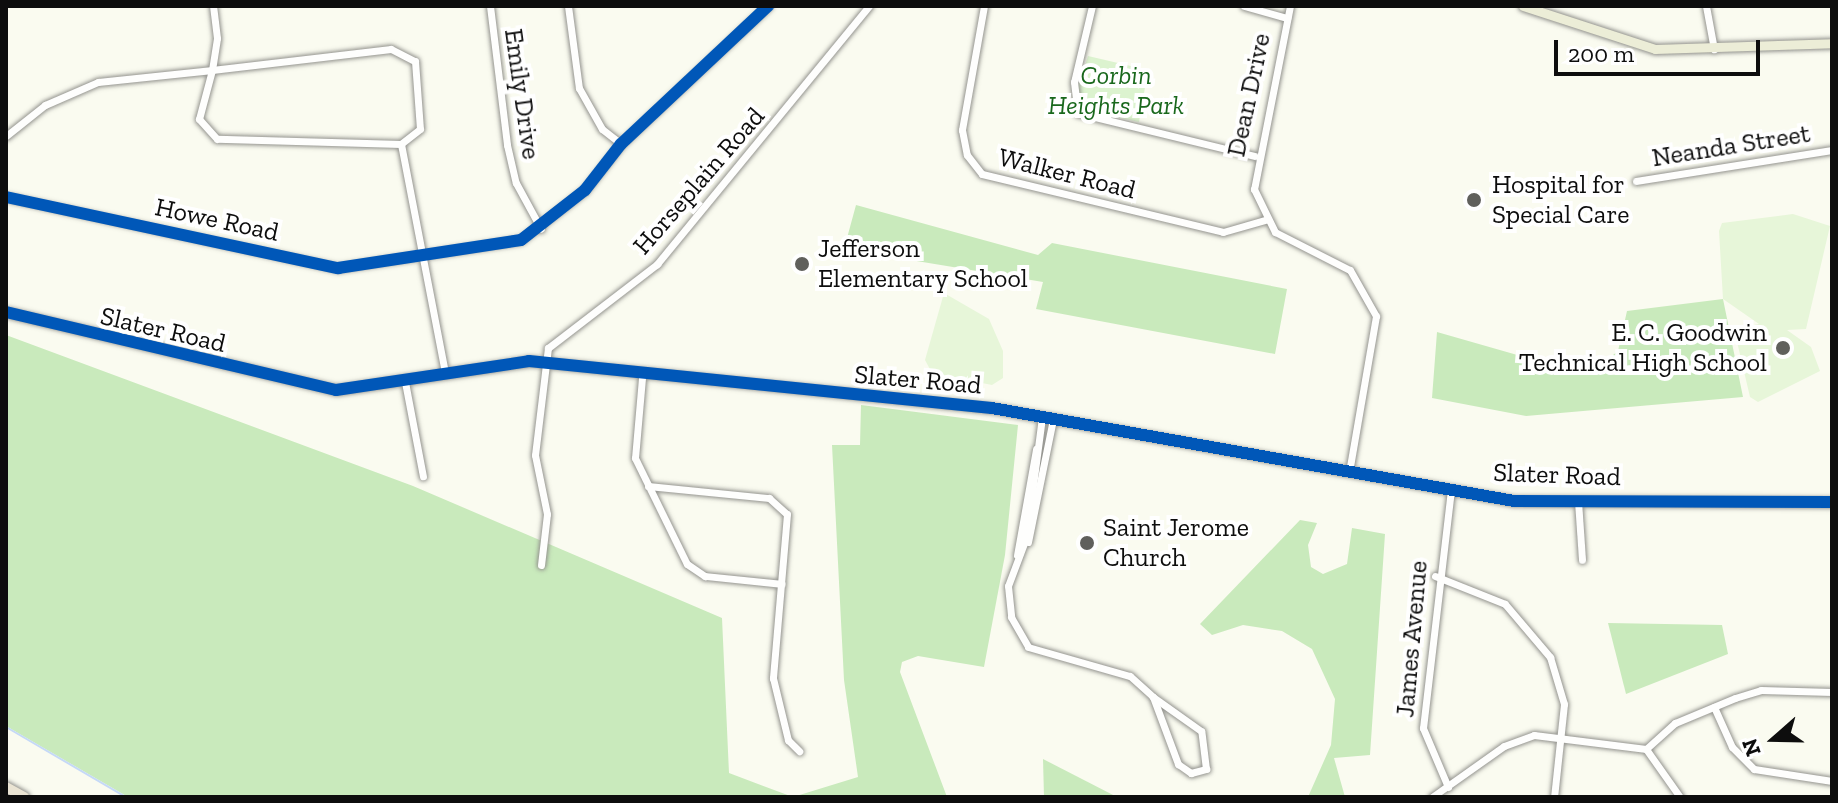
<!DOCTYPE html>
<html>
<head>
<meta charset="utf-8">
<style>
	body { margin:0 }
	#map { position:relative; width:1838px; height:803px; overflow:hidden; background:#fafbf0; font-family:"Zilla Slab",serif }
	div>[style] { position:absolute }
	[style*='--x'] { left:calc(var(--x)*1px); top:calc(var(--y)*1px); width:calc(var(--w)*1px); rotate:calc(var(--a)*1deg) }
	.green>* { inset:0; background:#dcf3cf }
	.forest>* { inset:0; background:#c9eabc }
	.pitch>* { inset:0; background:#e7f6d9 }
	.stream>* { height:2px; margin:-1px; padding:0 1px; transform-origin:1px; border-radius:1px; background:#c5d9f7 }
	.roads { filter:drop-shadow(0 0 2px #94948f) drop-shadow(0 0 2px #94948f) }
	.minor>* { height:7px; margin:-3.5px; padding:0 3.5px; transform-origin:3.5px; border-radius:3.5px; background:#fefefd }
	.major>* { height:9px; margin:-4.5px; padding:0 4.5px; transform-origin:4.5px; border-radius:4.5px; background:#ecedd7 }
	.highway>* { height:10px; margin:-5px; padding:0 5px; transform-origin:5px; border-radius:5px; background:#eae4d3 }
	.cycleway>* { height:12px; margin:-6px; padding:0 6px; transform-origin:6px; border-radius:6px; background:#0057b8 }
	.dots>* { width:22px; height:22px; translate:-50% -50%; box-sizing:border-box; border:4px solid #fff; border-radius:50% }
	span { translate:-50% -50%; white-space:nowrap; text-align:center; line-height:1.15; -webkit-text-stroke:8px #fff; paint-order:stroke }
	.park-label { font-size:26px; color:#19681c; font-style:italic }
	.street-label { font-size:26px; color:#0d0d0d }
	.poi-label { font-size:26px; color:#0d0d0d }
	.left { translate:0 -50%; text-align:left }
	.right { translate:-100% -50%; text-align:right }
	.frame { position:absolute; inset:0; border:8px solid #0d0d0d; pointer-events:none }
	.north { position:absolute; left:1734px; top:699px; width:80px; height:80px; -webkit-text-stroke:6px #fff; paint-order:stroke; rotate:250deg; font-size:22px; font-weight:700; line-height:32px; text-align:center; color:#0d0d0d }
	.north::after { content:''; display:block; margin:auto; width:28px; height:36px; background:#0d0d0d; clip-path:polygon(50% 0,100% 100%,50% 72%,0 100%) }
	.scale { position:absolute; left:1554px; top:40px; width:206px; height:36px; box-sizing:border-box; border:4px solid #0d0d0d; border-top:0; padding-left:10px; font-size:24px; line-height:28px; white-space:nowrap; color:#0d0d0d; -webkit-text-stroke:6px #fff; paint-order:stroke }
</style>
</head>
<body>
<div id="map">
	<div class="green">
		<div style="clip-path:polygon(1088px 56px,1148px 70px,1139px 122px,1080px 109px,1076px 93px)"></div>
	</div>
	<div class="forest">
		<div style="clip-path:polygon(856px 205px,1038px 255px,1052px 243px,1287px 289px,1275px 354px,1036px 309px,1043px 282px,844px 249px)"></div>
		<div style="clip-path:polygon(1723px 299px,1743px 397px,1526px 416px,1432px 398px,1437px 332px,1535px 360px,1603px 363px,1618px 351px,1627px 311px)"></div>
		<div style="clip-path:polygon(6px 335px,413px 486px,722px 618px,729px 773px,793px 797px,858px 777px,844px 680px,832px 445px,860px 445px,861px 405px,1018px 425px,1005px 555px,984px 667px,918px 656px,902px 662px,900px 672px,947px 797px,128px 797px,6px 726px)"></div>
		<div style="clip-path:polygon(1300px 520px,1317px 523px,1308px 545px,1311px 567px,1323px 574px,1347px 564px,1352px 528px,1385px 534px,1370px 755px,1334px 758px,1345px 797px,1308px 797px,1331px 745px,1335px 699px,1312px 649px,1282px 631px,1243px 625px,1212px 635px,1200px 624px)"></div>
		<div style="clip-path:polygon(1608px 623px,1722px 625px,1728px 654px,1626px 694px)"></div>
		<div style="clip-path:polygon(1043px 759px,1117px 797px,1044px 797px)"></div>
	</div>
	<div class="pitch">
		<div style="clip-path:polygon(1793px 214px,1830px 226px,1806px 329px,1787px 330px,1811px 347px,1820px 371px,1758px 402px,1750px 397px,1734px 329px,1759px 324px,1723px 299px,1719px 231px,1722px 223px)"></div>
		<div style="clip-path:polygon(944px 293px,989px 319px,1003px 351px,1003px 378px,992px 385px,932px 373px,925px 360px)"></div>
	</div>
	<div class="stream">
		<div style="--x:6;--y:727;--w:139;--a:30.3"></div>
	</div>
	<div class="roads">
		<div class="minor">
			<div style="--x:490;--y:6;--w:140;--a:83"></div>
			<div style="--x:507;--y:145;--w:39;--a:77"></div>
			<div style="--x:516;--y:183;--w:52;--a:61.5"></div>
			<div style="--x:568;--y:6;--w:83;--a:82.4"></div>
			<div style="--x:579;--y:88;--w:47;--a:60.7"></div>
			<div style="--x:602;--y:129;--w:24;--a:38"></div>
			<div style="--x:984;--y:6;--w:126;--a:100.1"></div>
			<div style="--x:962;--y:130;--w:25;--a:79"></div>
			<div style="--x:967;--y:155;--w:24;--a:52"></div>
			<div style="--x:982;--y:174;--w:248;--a:13.5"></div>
			<div style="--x:1223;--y:232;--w:44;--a:-15.9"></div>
			<div style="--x:1092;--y:6;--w:78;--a:103.3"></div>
			<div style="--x:1074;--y:82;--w:31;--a:83"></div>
			<div style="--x:1078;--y:113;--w:182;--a:13.7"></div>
			<div style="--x:1244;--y:6;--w:45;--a:15.6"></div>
			<div style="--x:1290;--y:6;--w:187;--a:101.1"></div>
			<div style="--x:1254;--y:189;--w:48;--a:64"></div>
			<div style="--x:1275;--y:232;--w:84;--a:26.9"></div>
			<div style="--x:1350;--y:270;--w:53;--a:60.5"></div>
			<div style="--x:1376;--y:316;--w:153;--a:99.8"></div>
			<div style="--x:1706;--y:6;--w:44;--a:79.5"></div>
			<div style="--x:6;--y:136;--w:50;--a:-38.5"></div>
			<div style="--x:45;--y:105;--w:58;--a:-23.5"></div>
			<div style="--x:98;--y:82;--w:115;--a:-6"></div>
			<div style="--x:212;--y:70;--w:180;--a:-6.7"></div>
			<div style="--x:391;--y:49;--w:27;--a:27"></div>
			<div style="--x:415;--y:61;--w:68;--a:85.8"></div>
			<div style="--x:420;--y:129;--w:24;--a:142"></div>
			<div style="--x:401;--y:144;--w:184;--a:-178.4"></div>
			<div style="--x:217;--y:139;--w:27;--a:-132"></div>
			<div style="--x:199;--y:119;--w:51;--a:-75.1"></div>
			<div style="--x:212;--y:70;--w:32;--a:-81"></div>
			<div style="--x:217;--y:38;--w:32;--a:-97"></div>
			<div style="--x:401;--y:144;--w:232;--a:79.1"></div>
			<div style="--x:1636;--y:181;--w:198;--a:-9"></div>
			<div style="--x:6;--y:197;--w:340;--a:12.1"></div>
			<div style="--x:338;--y:268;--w:185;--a:-8.7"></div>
			<div style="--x:521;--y:240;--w:81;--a:-38"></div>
			<div style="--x:585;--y:190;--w:58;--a:-52"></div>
			<div style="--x:621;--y:144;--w:202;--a:-43.2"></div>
			<div style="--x:642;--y:378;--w:80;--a:95"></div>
			<div style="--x:635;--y:458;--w:118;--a:63.9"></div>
			<div style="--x:687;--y:564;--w:22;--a:34"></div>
			<div style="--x:705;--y:576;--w:77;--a:5.9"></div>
			<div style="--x:405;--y:382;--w:96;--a:79.2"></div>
			<div style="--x:1042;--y:417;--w:122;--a:97.5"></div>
			<div style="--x:1026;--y:538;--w:51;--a:110.6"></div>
			<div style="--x:1008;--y:586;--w:31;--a:84"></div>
			<div style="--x:1011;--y:617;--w:34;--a:60"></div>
			<div style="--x:1028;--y:647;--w:106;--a:15.9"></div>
			<div style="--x:1130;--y:676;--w:31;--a:42"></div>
			<div style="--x:1153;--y:697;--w:72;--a:69.5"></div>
			<div style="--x:1178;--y:764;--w:16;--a:35"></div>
			<div style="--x:1191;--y:773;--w:16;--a:-15"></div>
			<div style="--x:1206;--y:769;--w:38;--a:-97"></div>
			<div style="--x:1201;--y:731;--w:59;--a:-144.7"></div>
			<div style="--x:648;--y:486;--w:122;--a:5.7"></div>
			<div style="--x:769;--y:498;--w:24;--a:42"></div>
			<div style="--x:787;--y:514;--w:165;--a:94.9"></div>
			<div style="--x:773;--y:678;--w:64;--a:76.4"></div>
			<div style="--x:788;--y:740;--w:16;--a:45"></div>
			<div style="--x:1578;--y:501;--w:59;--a:86.1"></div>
			<div style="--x:1028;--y:542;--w:126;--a:-78.5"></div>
			<div style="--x:1017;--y:555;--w:108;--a:-79.8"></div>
			<div style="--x:541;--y:565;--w:51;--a:-83.3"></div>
			<div style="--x:547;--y:514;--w:60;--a:-101.5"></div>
			<div style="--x:535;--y:455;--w:108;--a:-83.1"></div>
			<div style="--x:548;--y:348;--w:138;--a:-37.6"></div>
			<div style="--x:657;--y:264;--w:334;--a:-50.6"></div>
			<div style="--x:1435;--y:576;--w:75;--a:21.8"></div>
			<div style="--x:1505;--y:604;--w:70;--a:49.7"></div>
			<div style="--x:1550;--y:657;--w:49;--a:73.4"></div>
			<div style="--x:1564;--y:704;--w:94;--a:96.1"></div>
			<div style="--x:1714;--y:707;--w:44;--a:65.8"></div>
			<div style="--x:1732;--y:747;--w:31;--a:45"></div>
			<div style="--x:1754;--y:769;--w:79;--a:8.7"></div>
			<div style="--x:1646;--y:749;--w:39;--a:-42"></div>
			<div style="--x:1675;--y:723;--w:65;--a:-22.6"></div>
			<div style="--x:1735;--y:698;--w:27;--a:-17"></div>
			<div style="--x:1761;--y:690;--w:71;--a:1.6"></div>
			<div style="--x:1448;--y:787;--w:64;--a:-113"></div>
			<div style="--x:1423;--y:728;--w:241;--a:-83.3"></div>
			<div style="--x:1432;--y:797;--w:88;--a:-35.3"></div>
			<div style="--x:1504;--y:746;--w:32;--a:-20"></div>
			<div style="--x:1534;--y:735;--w:113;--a:7.1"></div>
			<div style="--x:1646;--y:749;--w:59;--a:54.7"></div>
		</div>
		<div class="major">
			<div style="--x:1523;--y:6;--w:139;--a:18"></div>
			<div style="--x:1655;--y:49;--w:177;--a:-1.9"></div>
			<div style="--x:6;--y:312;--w:339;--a:13.3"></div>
			<div style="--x:336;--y:390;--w:195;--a:-8.5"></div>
			<div style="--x:529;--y:361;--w:465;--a:5.8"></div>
			<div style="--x:992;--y:408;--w:530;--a:10.1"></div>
			<div style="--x:1514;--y:501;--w:318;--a:0.2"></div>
		</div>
		<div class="highway">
			<div style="--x:6;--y:787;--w:21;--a:29"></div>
		</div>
	</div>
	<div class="cycleway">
		<div style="--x:6;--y:197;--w:340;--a:12.1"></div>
		<div style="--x:338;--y:268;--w:185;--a:-8.7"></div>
		<div style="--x:521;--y:240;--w:81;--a:-38"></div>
		<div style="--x:585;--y:190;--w:58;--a:-52"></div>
		<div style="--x:621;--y:144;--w:202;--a:-43.2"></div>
		<div style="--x:6;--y:312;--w:339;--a:13.3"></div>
		<div style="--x:336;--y:390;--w:195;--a:-8.5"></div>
		<div style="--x:529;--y:361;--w:465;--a:5.8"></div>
		<div style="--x:992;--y:408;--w:530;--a:10.1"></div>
		<div style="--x:1514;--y:501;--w:318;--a:0.2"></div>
	</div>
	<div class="dots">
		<div style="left:1474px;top:200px;background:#60605c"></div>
		<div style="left:802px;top:264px;background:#60605c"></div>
		<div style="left:1783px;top:348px;background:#60605c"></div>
		<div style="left:1087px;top:543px;background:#60605c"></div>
	</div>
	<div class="park-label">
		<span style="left:1116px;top:91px">Corbin<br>Heights Park</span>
	</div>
	<div class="street-label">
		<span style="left:522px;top:94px;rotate:82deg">Emily Drive</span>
		<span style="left:1249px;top:95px;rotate:-78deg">Dean Drive</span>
		<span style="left:1731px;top:146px;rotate:-9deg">Neanda Street</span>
		<span style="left:1067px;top:174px;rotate:14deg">Walker Road</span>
		<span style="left:699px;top:181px;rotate:-49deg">Horseplain Road</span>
		<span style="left:217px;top:220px;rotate:12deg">Howe Road</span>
		<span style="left:163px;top:330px;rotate:13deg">Slater Road</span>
		<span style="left:918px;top:380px;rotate:5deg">Slater Road</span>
		<span style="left:1557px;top:475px;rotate:2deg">Slater Road</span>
		<span style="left:1412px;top:639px;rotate:-85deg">James Avenue</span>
	</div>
	<div class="poi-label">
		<span class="left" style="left:1492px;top:200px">Hospital for<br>Special Care</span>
		<span class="left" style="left:818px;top:264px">Jefferson<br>Elementary School</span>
		<span class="right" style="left:1767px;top:348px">E. C. Goodwin<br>Technical High School</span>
		<span class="left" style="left:1103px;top:543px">Saint Jerome<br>Church</span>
	</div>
	<div class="frame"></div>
	<div class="north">N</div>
	<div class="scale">200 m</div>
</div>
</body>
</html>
